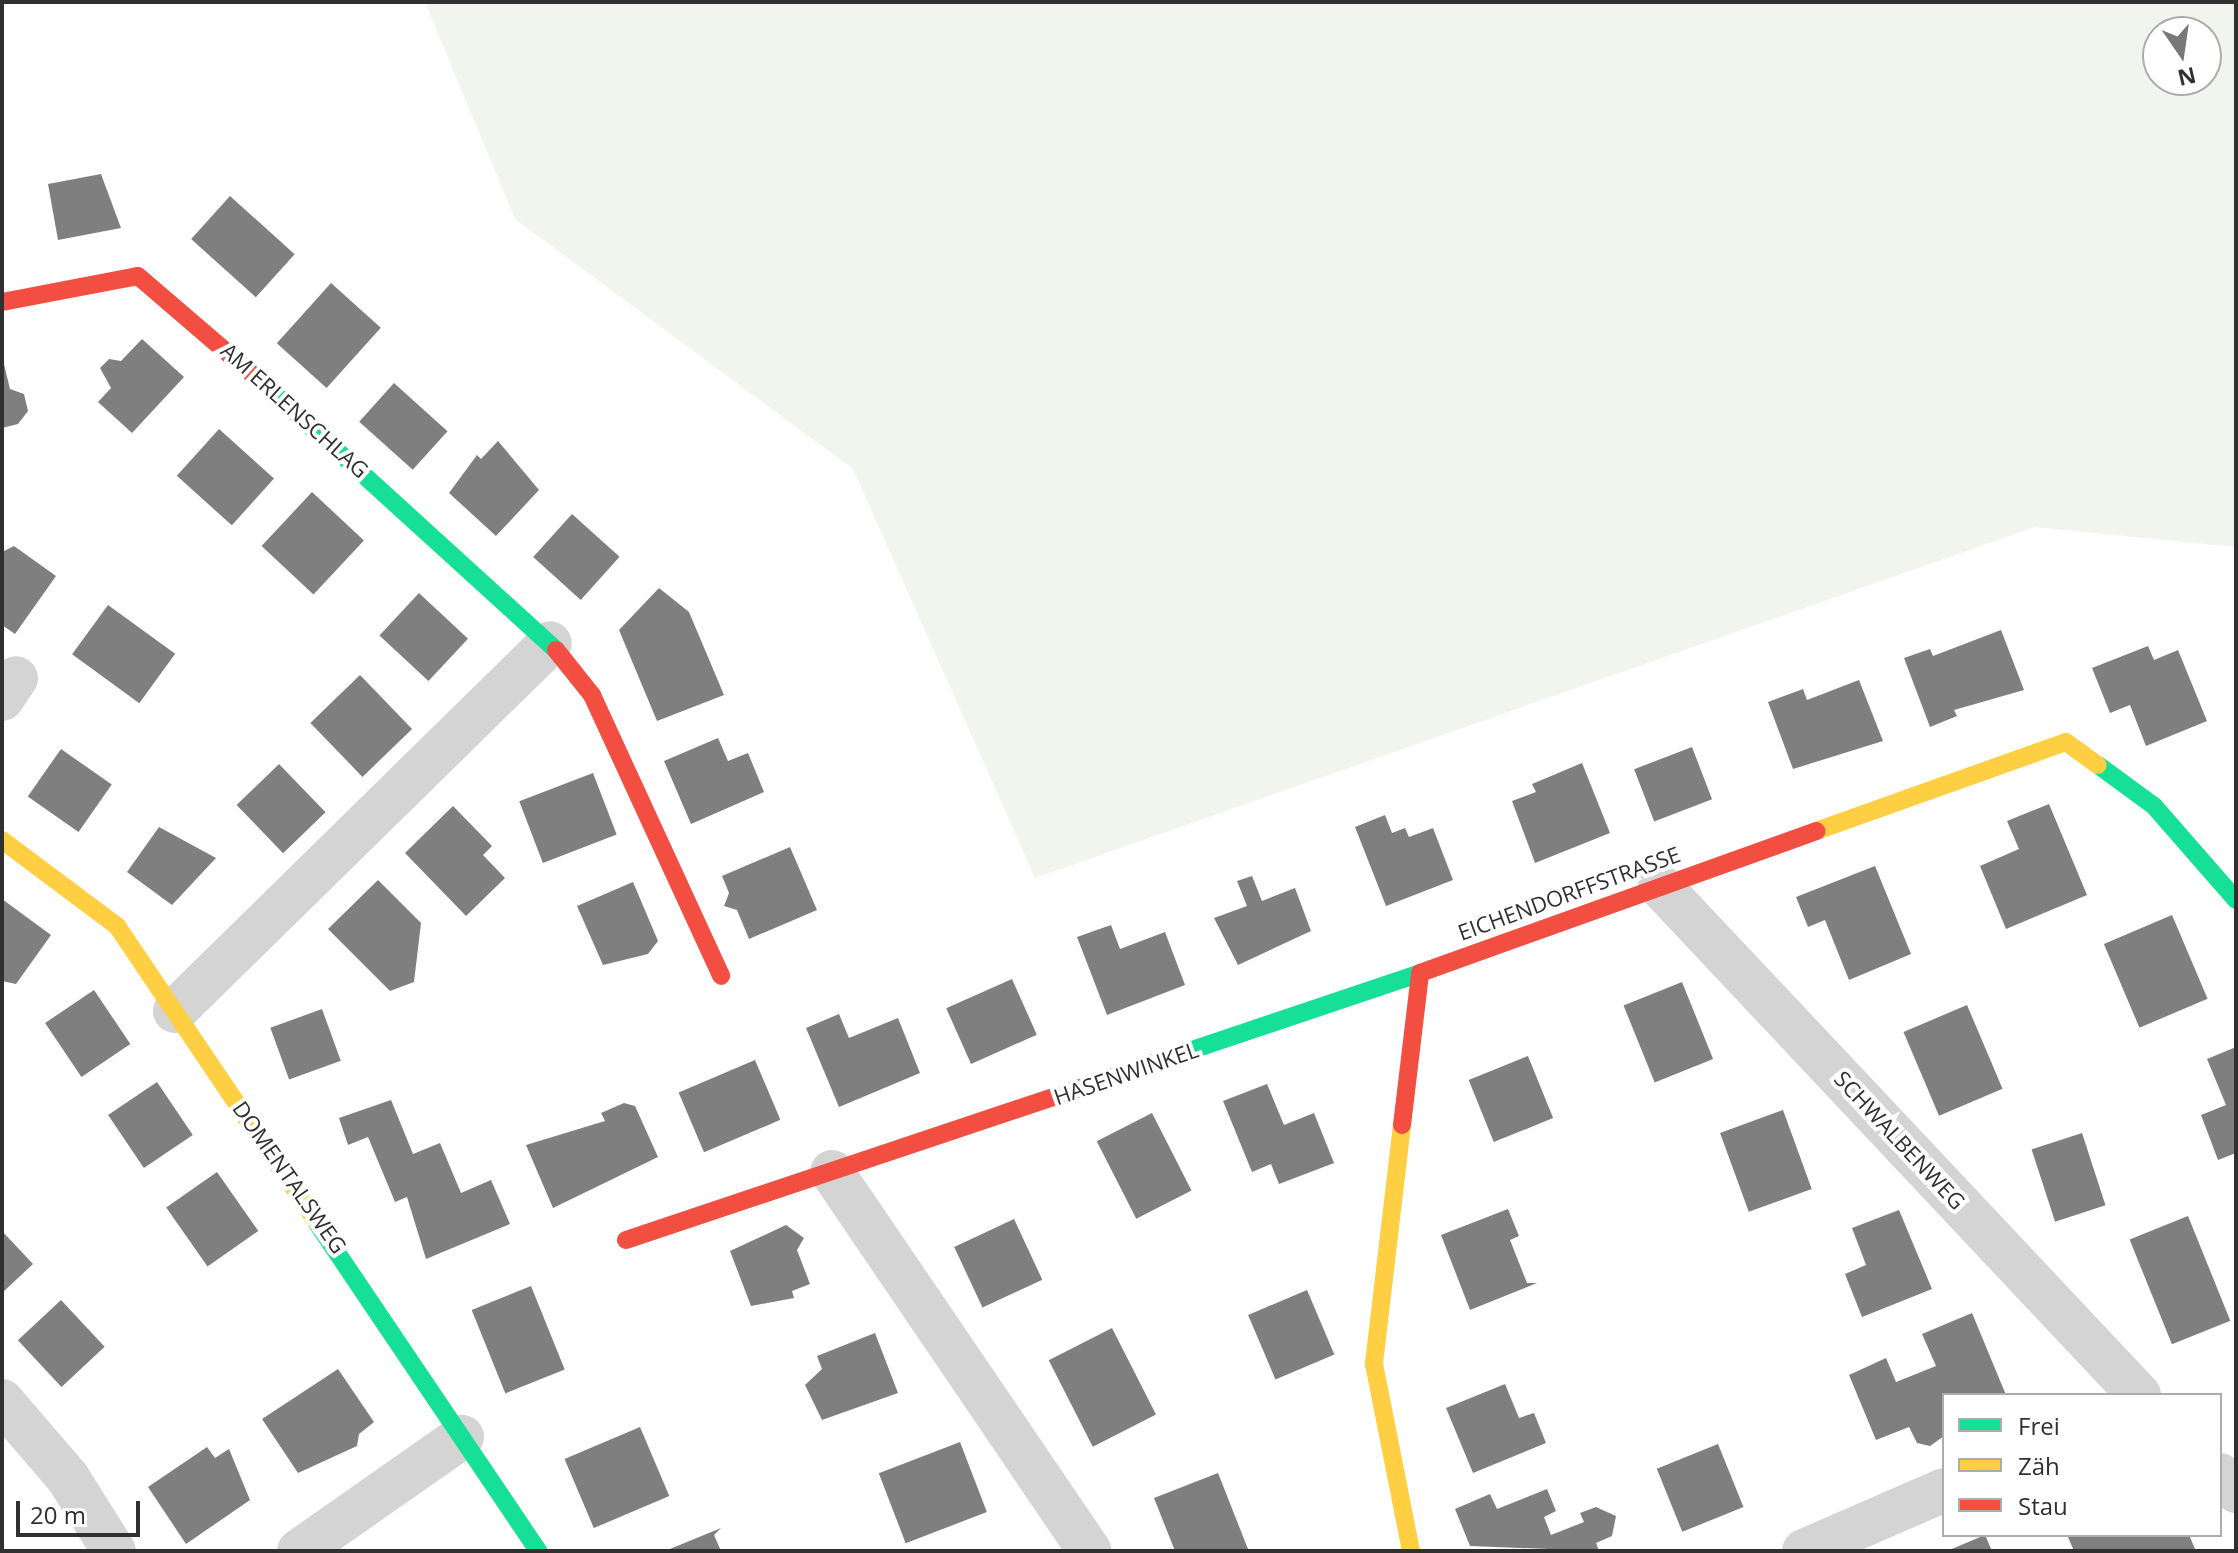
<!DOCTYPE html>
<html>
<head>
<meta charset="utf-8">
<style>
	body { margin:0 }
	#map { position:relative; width:2238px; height:1553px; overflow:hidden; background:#fff; font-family:"Open Sans",sans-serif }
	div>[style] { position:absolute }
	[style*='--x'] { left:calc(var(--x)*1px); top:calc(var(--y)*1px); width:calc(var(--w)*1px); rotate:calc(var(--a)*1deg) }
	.green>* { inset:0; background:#f1f5ed }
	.building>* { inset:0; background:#7f7f7f; transform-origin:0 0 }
	.street>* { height:44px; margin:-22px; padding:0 22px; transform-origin:22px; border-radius:22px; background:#d4d4d4 }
	.fast>* { height:18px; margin:-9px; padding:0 9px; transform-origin:9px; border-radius:9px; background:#16e098 }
	.slow>* { height:18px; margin:-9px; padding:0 9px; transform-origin:9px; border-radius:9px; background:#ffcf43 }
	.jam>* { height:18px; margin:-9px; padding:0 9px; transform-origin:9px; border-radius:9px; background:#f24e42 }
	span { translate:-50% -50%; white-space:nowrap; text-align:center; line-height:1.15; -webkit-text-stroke:8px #fff; paint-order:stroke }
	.street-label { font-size:22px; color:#303030 }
	.frame { position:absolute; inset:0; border:4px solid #303030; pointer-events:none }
	.legend { position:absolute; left:1942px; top:1393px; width:280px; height:144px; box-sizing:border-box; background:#fff; border:2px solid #acacac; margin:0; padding:10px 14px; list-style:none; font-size:24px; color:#303030 }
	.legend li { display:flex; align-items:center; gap:16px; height:40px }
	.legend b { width:40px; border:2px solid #acacac }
	.north { position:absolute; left:2142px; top:16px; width:80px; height:80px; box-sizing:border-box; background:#fff; border:2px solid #acacac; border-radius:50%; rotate:167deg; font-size:22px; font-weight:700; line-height:32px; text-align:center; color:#303030 }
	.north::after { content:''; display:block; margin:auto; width:28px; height:36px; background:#787878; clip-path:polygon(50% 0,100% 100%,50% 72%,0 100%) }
	.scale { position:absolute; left:16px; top:1501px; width:124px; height:36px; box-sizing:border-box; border:4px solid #303030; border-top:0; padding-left:10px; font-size:24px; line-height:28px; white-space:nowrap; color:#303030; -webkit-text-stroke:6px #fff; paint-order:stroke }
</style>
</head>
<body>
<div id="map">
	<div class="green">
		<div style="clip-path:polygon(evenodd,425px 2px,2236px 2px,2236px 547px,2035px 527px,1035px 878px,853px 469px,515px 219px,425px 2px,2158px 32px,2206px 32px,2206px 80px,2158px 80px,2158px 32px)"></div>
	</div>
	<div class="building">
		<div style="clip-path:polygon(101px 174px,121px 228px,58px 240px,48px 184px)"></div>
		<div style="left:230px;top:196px;width:87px;height:58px;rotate:42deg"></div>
		<div style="left:331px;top:283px;width:67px;height:81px;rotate:42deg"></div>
		<div style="clip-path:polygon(142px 339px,184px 377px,132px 433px,98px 402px,111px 388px,100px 368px,109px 359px,121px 361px)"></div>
		<div style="clip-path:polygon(2px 356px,10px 389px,24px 394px,28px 411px,18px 424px,2px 428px)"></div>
		<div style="left:394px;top:383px;width:72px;height:52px;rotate:42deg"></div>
		<div style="left:219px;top:429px;width:74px;height:63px;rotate:42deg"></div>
		<div style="clip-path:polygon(498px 441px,539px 490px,496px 536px,449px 493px,477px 455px,481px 459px)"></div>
		<div style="left:312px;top:492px;width:71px;height:74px;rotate:43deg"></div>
		<div style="left:572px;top:514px;width:64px;height:58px;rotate:42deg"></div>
		<div style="clip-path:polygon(14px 546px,56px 576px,15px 634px,2px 625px,2px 552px)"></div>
		<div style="clip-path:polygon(659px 588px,689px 612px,724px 695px,657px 721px,619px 630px)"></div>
		<div style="left:419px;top:593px;width:67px;height:58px;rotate:43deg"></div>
		<div style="left:108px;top:605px;width:83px;height:61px;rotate:36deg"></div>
		<div style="clip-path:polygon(2001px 630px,2024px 690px,1954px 710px,1957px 716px,1930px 727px,1904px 658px,1930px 649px,1933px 656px)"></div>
		<div style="clip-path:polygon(2148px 646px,2154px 660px,2178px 650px,2207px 721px,2146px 746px,2130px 705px,2110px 713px,2092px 668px)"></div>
		<div style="left:360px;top:675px;width:75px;height:69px;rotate:46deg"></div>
		<div style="clip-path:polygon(1859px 680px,1883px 741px,1793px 769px,1768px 702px,1803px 689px,1807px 700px)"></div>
		<div style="clip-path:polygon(718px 738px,728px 761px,748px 753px,764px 792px,691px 824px,664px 761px)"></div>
		<div style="left:1692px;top:747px;width:56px;height:62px;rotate:69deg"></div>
		<div style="left:61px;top:749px;width:62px;height:58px;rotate:35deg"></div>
		<div style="clip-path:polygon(1582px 763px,1610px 833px,1535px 863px,1512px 801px,1536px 792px,1532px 784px)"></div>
		<div style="left:279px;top:764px;width:67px;height:59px;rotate:46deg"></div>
		<div style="left:593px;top:773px;width:66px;height:79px;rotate:69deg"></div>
		<div style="clip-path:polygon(2049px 804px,2087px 895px,2006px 929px,1980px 866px,2019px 849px,2007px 821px)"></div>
		<div style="clip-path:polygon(453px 806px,492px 846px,483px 855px,505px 878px,466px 916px,405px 853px)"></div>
		<div style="clip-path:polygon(1385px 815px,1392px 833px,1405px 828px,1409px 837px,1433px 828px,1453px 880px,1386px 906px,1355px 827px)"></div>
		<div style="clip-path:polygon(159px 827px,216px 858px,172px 905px,127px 872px)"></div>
		<div style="clip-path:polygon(790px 847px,817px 910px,749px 939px,737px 910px,724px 906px,729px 893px,722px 876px)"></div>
		<div style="clip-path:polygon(1875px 866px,1911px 954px,1849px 980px,1825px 920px,1808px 927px,1796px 897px)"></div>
		<div style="clip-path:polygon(1252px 876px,1262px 901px,1295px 888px,1311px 931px,1238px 965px,1214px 918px,1247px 906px,1237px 881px)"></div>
		<div style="clip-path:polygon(378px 880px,421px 923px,414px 982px,390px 991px,328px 929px)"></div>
		<div style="clip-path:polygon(633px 882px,658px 941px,648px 954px,603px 965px,577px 906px)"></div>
		<div style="clip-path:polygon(2px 899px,51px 935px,16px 984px,2px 981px)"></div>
		<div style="left:2172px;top:915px;width:91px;height:74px;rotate:67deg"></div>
		<div style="clip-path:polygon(1111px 925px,1120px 949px,1165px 932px,1185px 985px,1107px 1015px,1077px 937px)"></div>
		<div style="left:1012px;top:979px;width:61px;height:72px;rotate:66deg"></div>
		<div style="left:1682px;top:982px;width:83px;height:63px;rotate:68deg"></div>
		<div style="left:94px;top:990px;width:65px;height:59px;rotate:56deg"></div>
		<div style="left:1967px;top:1005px;width:91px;height:69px;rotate:67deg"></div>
		<div style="left:322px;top:1009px;width:55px;height:55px;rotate:70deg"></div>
		<div style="clip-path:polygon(839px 1014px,849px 1038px,898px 1018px,920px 1073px,839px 1107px,806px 1028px)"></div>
		<div style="clip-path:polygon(2236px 1047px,2236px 1153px,2218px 1160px,2201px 1115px,2226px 1105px,2207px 1059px)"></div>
		<div style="left:1528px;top:1056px;width:67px;height:64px;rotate:68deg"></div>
		<div style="left:755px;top:1060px;width:65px;height:83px;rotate:67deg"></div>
		<div style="left:157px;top:1082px;width:64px;height:59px;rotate:56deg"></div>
		<div style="clip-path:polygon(1267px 1084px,1284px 1125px,1314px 1113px,1334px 1163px,1279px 1184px,1271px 1164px,1252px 1172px,1223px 1101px)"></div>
		<div style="clip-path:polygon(391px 1100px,413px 1154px,440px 1143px,461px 1193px,491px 1180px,510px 1224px,426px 1259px,407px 1197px,395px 1202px,368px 1137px,348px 1145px,339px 1118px)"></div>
		<div style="clip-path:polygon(624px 1103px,635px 1106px,658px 1157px,553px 1208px,526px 1145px,605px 1121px,601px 1113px)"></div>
		<div style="left:1783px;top:1110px;width:84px;height:67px;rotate:70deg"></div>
		<div style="left:1152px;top:1113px;width:87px;height:62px;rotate:63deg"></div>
		<div style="left:2082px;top:1133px;width:76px;height:53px;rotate:72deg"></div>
		<div style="left:217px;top:1172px;width:72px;height:62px;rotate:55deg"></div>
		<div style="clip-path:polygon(1508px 1209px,1519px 1236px,1510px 1240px,1527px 1283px,1537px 1283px,1470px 1310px,1441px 1235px)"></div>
		<div style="clip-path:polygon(1899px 1210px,1932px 1289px,1862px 1317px,1845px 1274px,1866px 1265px,1852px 1228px)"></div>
		<div style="left:2188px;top:1216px;width:113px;height:63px;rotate:68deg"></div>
		<div style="left:1014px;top:1219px;width:67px;height:66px;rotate:65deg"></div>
		<div style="clip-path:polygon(786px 1225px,804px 1238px,797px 1250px,810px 1284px,792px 1291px,794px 1298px,751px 1306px,730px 1251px)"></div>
		<div style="clip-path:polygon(2px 1231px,33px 1264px,2px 1293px)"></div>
		<div style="left:531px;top:1286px;width:90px;height:64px;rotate:68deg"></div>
		<div style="left:1307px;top:1290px;width:70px;height:64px;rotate:67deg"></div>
		<div style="left:61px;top:1300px;width:64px;height:59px;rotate:47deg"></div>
		<div style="clip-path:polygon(1972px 1313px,2006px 1395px,1944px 1395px,1944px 1436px,1930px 1446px,1917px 1443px,1909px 1427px,1876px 1440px,1849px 1375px,1886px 1358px,1896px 1382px,1936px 1366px,1922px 1334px)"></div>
		<div style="left:1112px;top:1328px;width:97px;height:71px;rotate:63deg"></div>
		<div style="clip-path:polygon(875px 1333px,898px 1393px,822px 1420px,805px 1385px,822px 1369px,817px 1356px)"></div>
		<div style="clip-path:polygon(338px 1369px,374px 1422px,359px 1434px,357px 1446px,298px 1473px,262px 1419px)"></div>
		<div style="clip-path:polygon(1505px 1384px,1519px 1418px,1534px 1413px,1546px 1443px,1473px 1473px,1446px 1408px)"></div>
		<div style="left:640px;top:1427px;width:75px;height:82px;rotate:67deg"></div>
		<div style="left:960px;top:1442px;width:75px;height:87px;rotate:69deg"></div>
		<div style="left:1718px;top:1444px;width:68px;height:66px;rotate:68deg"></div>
		<div style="clip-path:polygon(207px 1447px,215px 1458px,229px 1449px,250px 1500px,186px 1544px,148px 1487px)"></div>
		<div style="clip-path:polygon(1218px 1473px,1248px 1549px,1175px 1551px,1154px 1498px)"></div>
		<div style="clip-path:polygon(1547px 1489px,1556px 1511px,1544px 1517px,1551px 1535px,1584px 1522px,1580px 1513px,1596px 1507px,1616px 1516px,1612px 1536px,1596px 1543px,1599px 1551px,1470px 1546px,1455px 1509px,1490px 1494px,1497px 1509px)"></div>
		<div style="clip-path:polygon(721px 1528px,714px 1535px,721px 1551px,665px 1551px)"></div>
		<div style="clip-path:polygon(1985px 1535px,1992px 1551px,1947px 1551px)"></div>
		<div style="clip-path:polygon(2189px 1535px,2196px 1551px,2074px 1551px,2068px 1537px)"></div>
	</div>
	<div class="street">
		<div style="--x:2;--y:699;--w:25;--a:-56"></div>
		<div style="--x:1660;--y:886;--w:699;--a:46.74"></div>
		<div style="--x:175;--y:1011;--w:525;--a:-44.46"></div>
		<div style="--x:832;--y:1172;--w:458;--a:55.8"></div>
		<div style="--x:2;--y:1401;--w:101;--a:49.4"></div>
		<div style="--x:68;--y:1478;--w:86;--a:57.8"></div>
		<div style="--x:2220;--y:1475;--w:23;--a:45"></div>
		<div style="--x:299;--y:1551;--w:199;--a:-35"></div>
		<div style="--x:1804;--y:1551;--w:153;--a:-23.5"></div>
	</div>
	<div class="fast">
		<div style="--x:267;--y:387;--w:391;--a:42.3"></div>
		<div style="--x:2098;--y:765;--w:69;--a:36.2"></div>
		<div style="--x:2154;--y:806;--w:125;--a:48.9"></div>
		<div style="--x:1094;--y:1083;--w:344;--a:-18.6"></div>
		<div style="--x:317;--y:1223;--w:396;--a:56"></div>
	</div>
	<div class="slow">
		<div style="--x:1816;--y:831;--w:265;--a:-19.6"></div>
		<div style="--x:2066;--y:742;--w:39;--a:36"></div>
		<div style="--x:2;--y:840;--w:144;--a:36.8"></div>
		<div style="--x:117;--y:926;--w:358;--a:56"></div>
		<div style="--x:1402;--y:1125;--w:241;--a:96.7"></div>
		<div style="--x:1374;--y:1364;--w:191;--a:78.8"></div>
	</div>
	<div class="jam">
		<div style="--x:2;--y:302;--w:138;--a:-10.8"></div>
		<div style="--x:138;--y:276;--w:170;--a:40.7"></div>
		<div style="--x:556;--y:650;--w:58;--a:51.3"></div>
		<div style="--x:592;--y:695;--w:309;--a:65.3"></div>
		<div style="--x:1402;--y:1125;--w:153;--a:-83.2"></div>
		<div style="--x:1420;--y:973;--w:421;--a:-19.7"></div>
		<div style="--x:626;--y:1240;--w:494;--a:-18.5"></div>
	</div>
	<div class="street-label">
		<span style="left:295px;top:410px;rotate:42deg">AM ERLENSCHLAG</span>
		<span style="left:1569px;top:893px;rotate:-20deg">EICHENDORFFSTRASSE</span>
		<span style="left:1126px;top:1073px;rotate:-19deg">HASENWINKEL</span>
		<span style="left:1900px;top:1140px;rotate:47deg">SCHWALBENWEG</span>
		<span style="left:290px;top:1177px;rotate:55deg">DOMENTALSWEG</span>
	</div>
	<div class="frame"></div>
	<ul class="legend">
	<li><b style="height:10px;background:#16e098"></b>Frei</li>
	<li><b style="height:10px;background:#ffcf43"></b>Zäh</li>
	<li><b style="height:10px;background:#f24e42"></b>Stau</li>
	</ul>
	<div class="north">N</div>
	<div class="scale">20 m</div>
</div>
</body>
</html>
